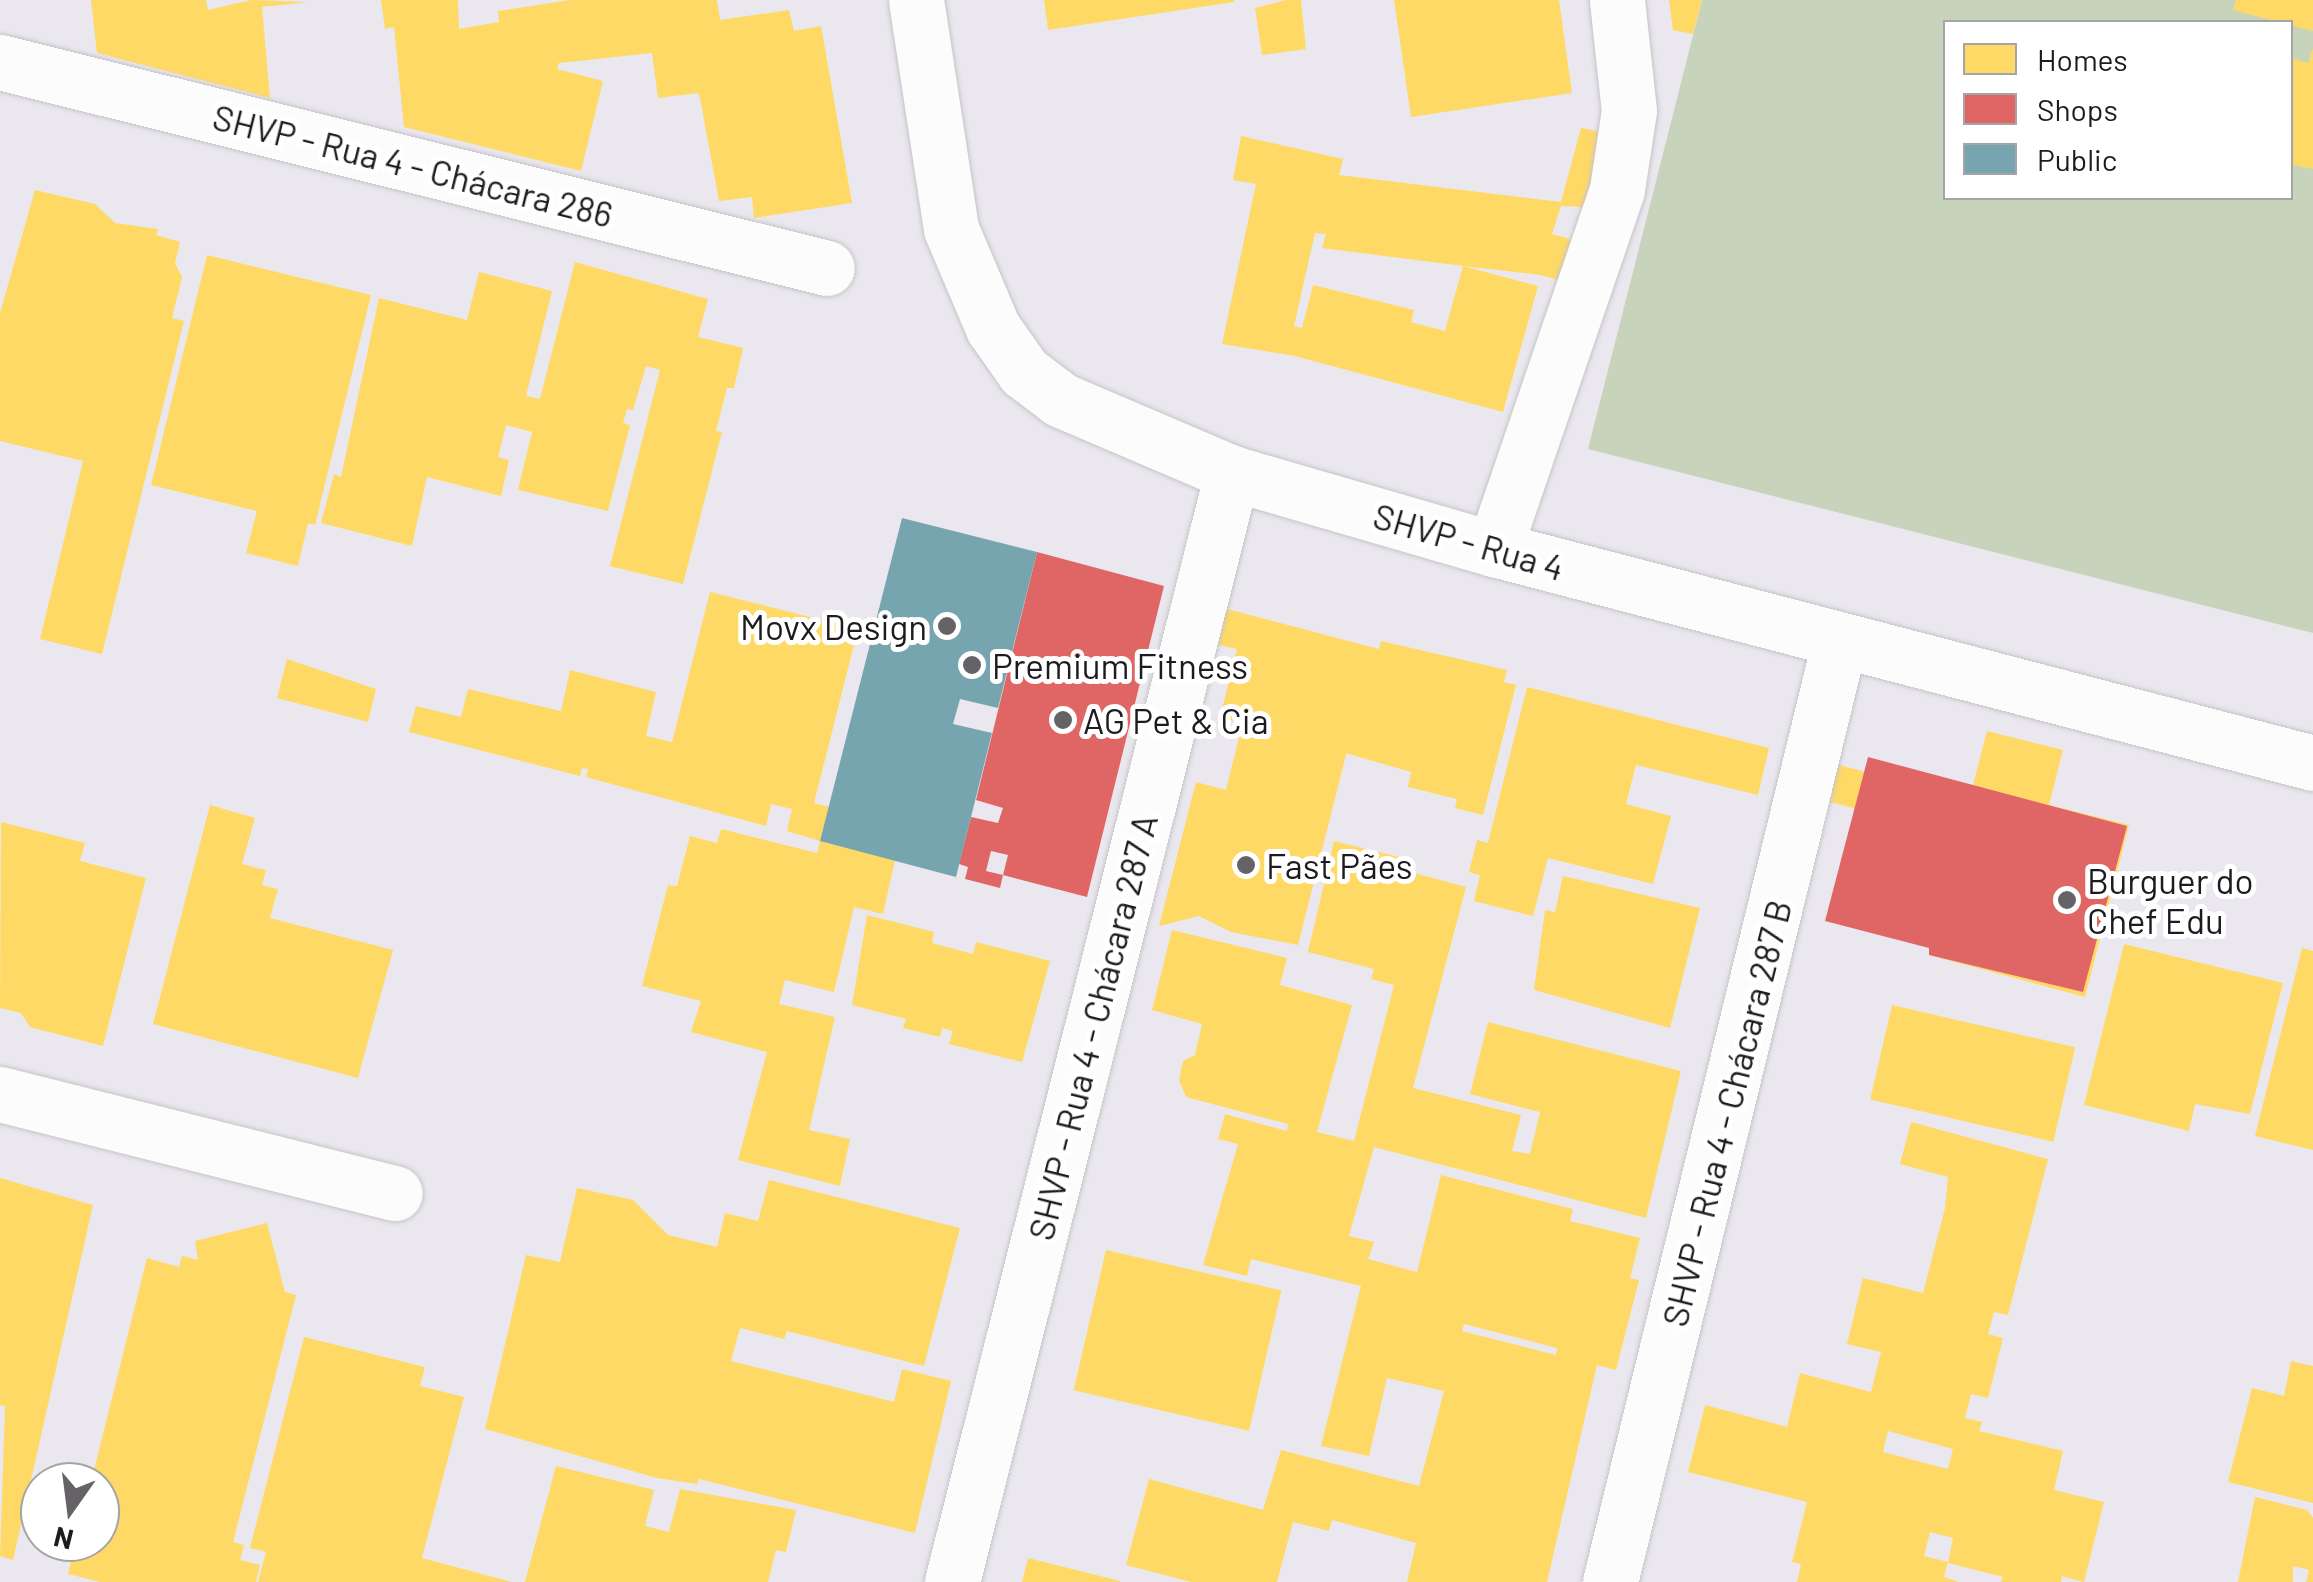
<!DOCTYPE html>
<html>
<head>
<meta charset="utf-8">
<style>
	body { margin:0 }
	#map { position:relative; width:2313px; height:1582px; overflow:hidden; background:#eae8ee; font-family:Barlow,sans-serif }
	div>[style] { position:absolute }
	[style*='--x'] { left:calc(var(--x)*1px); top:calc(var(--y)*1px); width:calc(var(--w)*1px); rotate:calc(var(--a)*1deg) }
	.green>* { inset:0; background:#c8d3bc }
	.homes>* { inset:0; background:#ffd966; transform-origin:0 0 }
	.shops>* { inset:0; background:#e06666 }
	.public>* { inset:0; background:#76a5af }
	.roads { filter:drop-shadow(0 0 2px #c6c4c9) drop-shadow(0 0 2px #c6c4c9) }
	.minor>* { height:55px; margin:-27.5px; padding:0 27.5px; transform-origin:27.5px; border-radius:27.5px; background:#fcfcfc }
	.dots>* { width:28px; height:28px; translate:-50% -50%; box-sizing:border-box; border:5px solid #fff; border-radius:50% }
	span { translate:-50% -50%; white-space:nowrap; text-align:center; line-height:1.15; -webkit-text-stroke:10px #fff; paint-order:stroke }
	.street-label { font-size:35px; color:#1d1b20 }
	.poi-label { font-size:35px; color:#1d1b20 }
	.right { translate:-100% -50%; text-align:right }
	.left { translate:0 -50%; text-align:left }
	.legend { position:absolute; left:1943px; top:20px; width:350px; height:180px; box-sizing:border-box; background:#fff; border:2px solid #a5a4a6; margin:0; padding:12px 18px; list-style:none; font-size:30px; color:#1d1b20 }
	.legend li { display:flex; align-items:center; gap:20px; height:50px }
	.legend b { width:50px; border:2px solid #a5a4a6 }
	.north { position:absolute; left:20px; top:1462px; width:100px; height:100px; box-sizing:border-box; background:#fff; border:2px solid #a5a4a6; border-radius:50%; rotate:194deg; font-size:28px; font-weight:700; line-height:40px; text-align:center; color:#1d1b20 }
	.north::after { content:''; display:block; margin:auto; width:35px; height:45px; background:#656368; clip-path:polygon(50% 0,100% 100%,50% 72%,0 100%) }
</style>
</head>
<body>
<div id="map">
	<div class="green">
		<div style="clip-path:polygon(evenodd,1702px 0,2313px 0,2313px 633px,1588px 449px,1702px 0,1946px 22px,2290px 22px,2290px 198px,1946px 198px,1946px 22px)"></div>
	</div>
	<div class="homes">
		<div style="clip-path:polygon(91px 0,206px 0,208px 10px,251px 0,308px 2px,262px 7px,270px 98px,97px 53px)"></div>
		<div style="clip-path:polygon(381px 0,458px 0,459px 29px,499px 22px,498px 11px,570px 0,717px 0,720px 20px,789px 10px,794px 31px,821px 26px,852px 203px,754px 218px,752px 197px,719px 201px,699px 93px,658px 98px,652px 53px,559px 63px,557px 69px,603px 81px,581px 171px,404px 127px,394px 27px,385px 29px)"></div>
		<div style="clip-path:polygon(1044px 0,1234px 0,1234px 2px,1048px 30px)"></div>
		<div style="clip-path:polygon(1286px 0,1301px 0,1306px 49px,1262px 55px,1255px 8px)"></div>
		<div style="clip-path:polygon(1394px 0,1559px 0,1572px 93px,1411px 117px)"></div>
		<div style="clip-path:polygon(1669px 0,1702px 0,1693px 34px,1673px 30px)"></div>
		<div style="clip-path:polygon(2236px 0,2313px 0,2313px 31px,2233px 10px)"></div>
		<div style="clip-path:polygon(2313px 48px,2313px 169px,2290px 164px,2290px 58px,2308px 63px)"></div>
		<div style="clip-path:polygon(evenodd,1581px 128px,1616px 135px,1584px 207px,1561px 206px,1552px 234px,1595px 246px,1582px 287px,1541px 275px,1463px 266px,1538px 286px,1503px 412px,1295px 356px,1222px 344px,1256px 184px,1233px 180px,1241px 136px,1343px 159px,1339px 175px,1561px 202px,1581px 128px,1315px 233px,1326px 234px,1322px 248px,1463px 266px,1445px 331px,1411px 322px,1414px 310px,1313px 285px,1302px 328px,1294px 326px,1315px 233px)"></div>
		<div style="clip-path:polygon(35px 190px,95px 204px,115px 223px,158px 229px,156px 235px,180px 242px,175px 263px,182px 277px,172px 318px,184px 321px,102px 654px,40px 639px,83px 461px,0 441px,0 313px)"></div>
		<div style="clip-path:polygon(207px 255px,371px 295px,315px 525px,308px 523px,298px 566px,246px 553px,257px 511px,151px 485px)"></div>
		<div style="clip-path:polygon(575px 262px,708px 299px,698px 337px,743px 348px,734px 388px,727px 388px,716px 431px,722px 432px,683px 584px,610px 566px,660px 370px,646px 366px,633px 410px,627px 409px,623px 423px,630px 425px,608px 511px,518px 490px,532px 432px,506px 425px,498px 457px,509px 460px,501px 496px,427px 477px,412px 546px,321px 523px,334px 474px,341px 477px,379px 298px,467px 320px,479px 272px,552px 291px,526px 396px,540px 399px)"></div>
		<div style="clip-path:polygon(710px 592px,858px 629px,814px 803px,829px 807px,820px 841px,895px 860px,883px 914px,854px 907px,834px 992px,785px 980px,779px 1004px,835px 1017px,809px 1130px,850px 1139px,840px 1186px,738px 1160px,767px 1052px,691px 1032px,701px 1001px,642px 986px,668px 885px,677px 886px,690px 836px,717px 843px,721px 829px,817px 853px,820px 841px,787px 831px,792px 809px,771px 804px,766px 826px,586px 777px,588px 769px,582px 768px,580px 776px,409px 732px,416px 706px,461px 717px,468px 689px,561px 711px,570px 670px,656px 692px,646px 736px,672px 742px)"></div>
		<div style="clip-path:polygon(1204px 603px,1379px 649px,1381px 641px,1507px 670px,1504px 682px,1516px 685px,1483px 815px,1455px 808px,1457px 799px,1408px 787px,1411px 772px,1220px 717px,1237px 649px,1196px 640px)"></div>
		<div style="clip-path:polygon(287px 659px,376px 689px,368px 722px,277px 698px)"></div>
		<div style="clip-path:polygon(1527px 687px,1769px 748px,1758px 795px,1636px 765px,1626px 804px,1671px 816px,1653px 884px,1548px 858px,1533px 916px,1474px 901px,1480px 875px,1469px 872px,1477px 840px,1488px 843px)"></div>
		<div style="clip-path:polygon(1242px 725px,1347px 751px,1298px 945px,1231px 932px,1199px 916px,1159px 926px,1196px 782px,1226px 790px)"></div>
		<div style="clip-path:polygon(1987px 731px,2063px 750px,2049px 805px,2129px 825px,2085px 997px,1929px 955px)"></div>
		<div style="left:1828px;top:762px;width:38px;height:38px;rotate:15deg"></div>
		<div style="clip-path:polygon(210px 805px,255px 818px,242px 864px,266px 870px,262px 885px,278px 889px,270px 918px,393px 950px,358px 1078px,153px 1024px)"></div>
		<div style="clip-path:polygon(1px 822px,85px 843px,80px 861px,146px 878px,103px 1046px,30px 1027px,21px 1013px,0 1008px)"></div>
		<div style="clip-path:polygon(evenodd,1334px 841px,1399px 857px,1396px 868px,1466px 887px,1413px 1088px,1521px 1115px,1512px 1151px,1530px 1154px,1540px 1112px,1470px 1094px,1488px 1022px,1681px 1071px,1646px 1218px,1374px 1147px,1354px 1218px,1349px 1236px,1374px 1242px,1368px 1259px,1417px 1272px,1441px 1175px,1573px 1209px,1570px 1221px,1640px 1238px,1630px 1278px,1639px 1280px,1616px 1370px,1597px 1365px,1547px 1582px,1407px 1582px,1416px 1543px,1332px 1520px,1329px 1531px,1293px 1522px,1277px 1582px,1191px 1582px,1126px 1565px,1149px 1479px,1263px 1510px,1281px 1450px,1419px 1486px,1444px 1391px,1387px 1378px,1369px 1456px,1321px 1446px,1361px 1286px,1251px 1259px,1247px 1276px,1203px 1265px,1238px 1144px,1218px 1139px,1225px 1114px,1287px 1131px,1288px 1124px,1186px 1097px,1179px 1080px,1183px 1061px,1195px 1055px,1202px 1024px,1152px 1010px,1172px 930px,1287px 958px,1280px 985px,1352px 1005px,1317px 1132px,1354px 1141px,1394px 985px,1371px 979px,1374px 969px,1308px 952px,1334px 841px,1464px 1324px,1557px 1348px,1556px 1355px,1462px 1331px,1464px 1324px)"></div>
		<div style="clip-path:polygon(1563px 876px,1700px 908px,1670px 1028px,1534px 990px,1545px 910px,1555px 912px)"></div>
		<div style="clip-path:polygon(867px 915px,934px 932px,932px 943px,973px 954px,976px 942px,1050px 961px,1022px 1062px,949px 1044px,953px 1031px,942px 1028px,940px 1037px,903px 1028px,906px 1019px,852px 1005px)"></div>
		<div style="clip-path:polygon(2124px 944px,2283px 983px,2250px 1114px,2195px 1104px,2189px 1131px,2084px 1105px)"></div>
		<div style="clip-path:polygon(2302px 948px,2313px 951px,2313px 1150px,2255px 1136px)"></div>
		<div style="left:1892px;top:1005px;width:188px;height:97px;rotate:13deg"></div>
		<div style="clip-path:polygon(evenodd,1911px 1122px,2048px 1159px,2008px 1315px,1994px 1312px,1988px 1334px,2003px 1338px,1988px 1398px,1971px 1394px,1965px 1418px,1982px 1422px,1979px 1431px,2063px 1451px,2054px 1490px,2104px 1502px,2084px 1582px,2062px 1576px,2061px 1582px,2001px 1582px,2003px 1577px,1948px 1563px,1953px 1538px,1930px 1532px,1924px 1556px,1948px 1562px,1944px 1577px,1959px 1582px,1797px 1582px,1801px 1564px,1792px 1562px,1807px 1502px,1688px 1472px,1705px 1405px,1787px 1427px,1800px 1373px,1871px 1392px,1881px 1352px,1847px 1344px,1863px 1278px,1923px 1293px,1945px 1208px,1948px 1177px,1900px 1164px,1911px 1122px,1888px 1431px,1953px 1449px,1948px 1469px,1883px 1452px,1888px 1431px)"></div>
		<div style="clip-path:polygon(0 1178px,93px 1205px,13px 1560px,0 1556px,5px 1406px,0 1405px)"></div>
		<div style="clip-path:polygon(769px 1180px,960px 1228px,924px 1366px,787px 1331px,784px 1339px,740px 1328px,731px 1361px,894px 1402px,902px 1369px,951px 1381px,915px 1533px,699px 1479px,697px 1484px,657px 1478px,485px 1429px,526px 1255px,560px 1262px,577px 1188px,633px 1200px,668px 1235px,717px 1247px,725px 1213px,758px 1221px)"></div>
		<div style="clip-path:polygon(267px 1223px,285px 1292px,296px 1295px,233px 1542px,244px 1545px,240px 1560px,260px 1565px,256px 1582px,101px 1582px,68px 1574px,75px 1542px,100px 1542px,100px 1482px,91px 1482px,147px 1258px,179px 1267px,182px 1256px,198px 1260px,195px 1241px)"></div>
		<div style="left:1106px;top:1250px;width:180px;height:144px;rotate:13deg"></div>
		<div style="clip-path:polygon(304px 1337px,425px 1367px,420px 1386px,464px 1397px,422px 1558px,512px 1582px,258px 1582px,266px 1552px,250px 1548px)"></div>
		<div style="clip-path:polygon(2291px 1361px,2313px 1366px,2313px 1503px,2228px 1482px,2252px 1388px,2284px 1396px)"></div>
		<div style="clip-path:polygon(556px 1466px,654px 1490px,645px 1526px,669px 1532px,680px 1489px,796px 1510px,786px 1552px,776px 1550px,768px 1582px,525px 1582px)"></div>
		<div style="clip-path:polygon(2255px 1497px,2307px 1510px,2313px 1518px,2313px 1582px,2306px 1582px,2309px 1570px,2293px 1566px,2293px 1582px,2238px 1582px)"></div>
		<div style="clip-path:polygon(1028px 1558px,1120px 1581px,1120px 1582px,1022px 1582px)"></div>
	</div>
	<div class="shops">
		<div style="clip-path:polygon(1037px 552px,1164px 586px,1087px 897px,1003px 875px,1008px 855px,991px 851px,986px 871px,1003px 875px,1000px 888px,965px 879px,968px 867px,959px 864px,971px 817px,998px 823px,1003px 808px,976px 800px)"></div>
		<div style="clip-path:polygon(1868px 757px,2127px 826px,2083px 992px,1929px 955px,1929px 948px,1825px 921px)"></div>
	</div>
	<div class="public">
		<div style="clip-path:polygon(902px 518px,1037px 552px,998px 708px,960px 699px,953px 724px,992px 733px,956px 877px,820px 841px)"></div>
	</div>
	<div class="roads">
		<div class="minor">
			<div style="--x:916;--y:0;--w:232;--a:81.3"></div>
			<div style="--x:951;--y:229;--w:108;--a:67"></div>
			<div style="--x:993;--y:328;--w:54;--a:54.8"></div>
			<div style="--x:1024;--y:372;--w:46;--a:37.1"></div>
			<div style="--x:1061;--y:400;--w:186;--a:23.1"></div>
			<div style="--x:1232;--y:473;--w:273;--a:16.2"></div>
			<div style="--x:1494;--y:549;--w:846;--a:14.64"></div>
			<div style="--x:0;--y:62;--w:852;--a:13.99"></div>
			<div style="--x:1494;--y:549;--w:380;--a:-71.1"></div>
			<div style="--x:1617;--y:189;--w:79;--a:-81.3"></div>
			<div style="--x:1629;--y:111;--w:112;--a:-96.2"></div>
			<div style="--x:0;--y:1094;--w:407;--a:14.1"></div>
			<div style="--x:952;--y:1582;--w:1144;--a:-75.83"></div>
			<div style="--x:1610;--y:1582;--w:967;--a:-76.29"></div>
		</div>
	</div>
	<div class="dots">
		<div style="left:947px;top:626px;background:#656368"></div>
		<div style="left:972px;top:665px;background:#656368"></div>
		<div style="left:1063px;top:720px;background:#656368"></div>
		<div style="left:1246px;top:865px;background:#656368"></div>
		<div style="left:2067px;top:900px;background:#656368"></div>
	</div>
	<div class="street-label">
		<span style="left:413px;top:165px;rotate:14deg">SHVP - Rua 4 - Chácara 286</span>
		<span style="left:1469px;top:541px;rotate:16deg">SHVP - Rua 4</span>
		<span style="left:1092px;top:1027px;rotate:-76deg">SHVP - Rua 4 - Chácara 287 A</span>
		<span style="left:1726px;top:1113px;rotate:-76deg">SHVP - Rua 4 - Chácara 287 B</span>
	</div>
	<div class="poi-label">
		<span class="right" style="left:927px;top:626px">Movx Design</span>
		<span class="left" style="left:992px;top:665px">Premium Fitness</span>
		<span class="left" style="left:1083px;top:720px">AG Pet &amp; Cia</span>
		<span class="left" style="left:1266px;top:865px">Fast Pães</span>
		<span class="left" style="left:2087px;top:900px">Burguer do<br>Chef Edu</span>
	</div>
	<ul class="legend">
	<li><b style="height:28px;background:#ffd966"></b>Homes</li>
	<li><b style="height:28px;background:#e06666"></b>Shops</li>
	<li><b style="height:28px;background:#76a5af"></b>Public</li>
	</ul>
	<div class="north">N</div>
</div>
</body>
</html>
